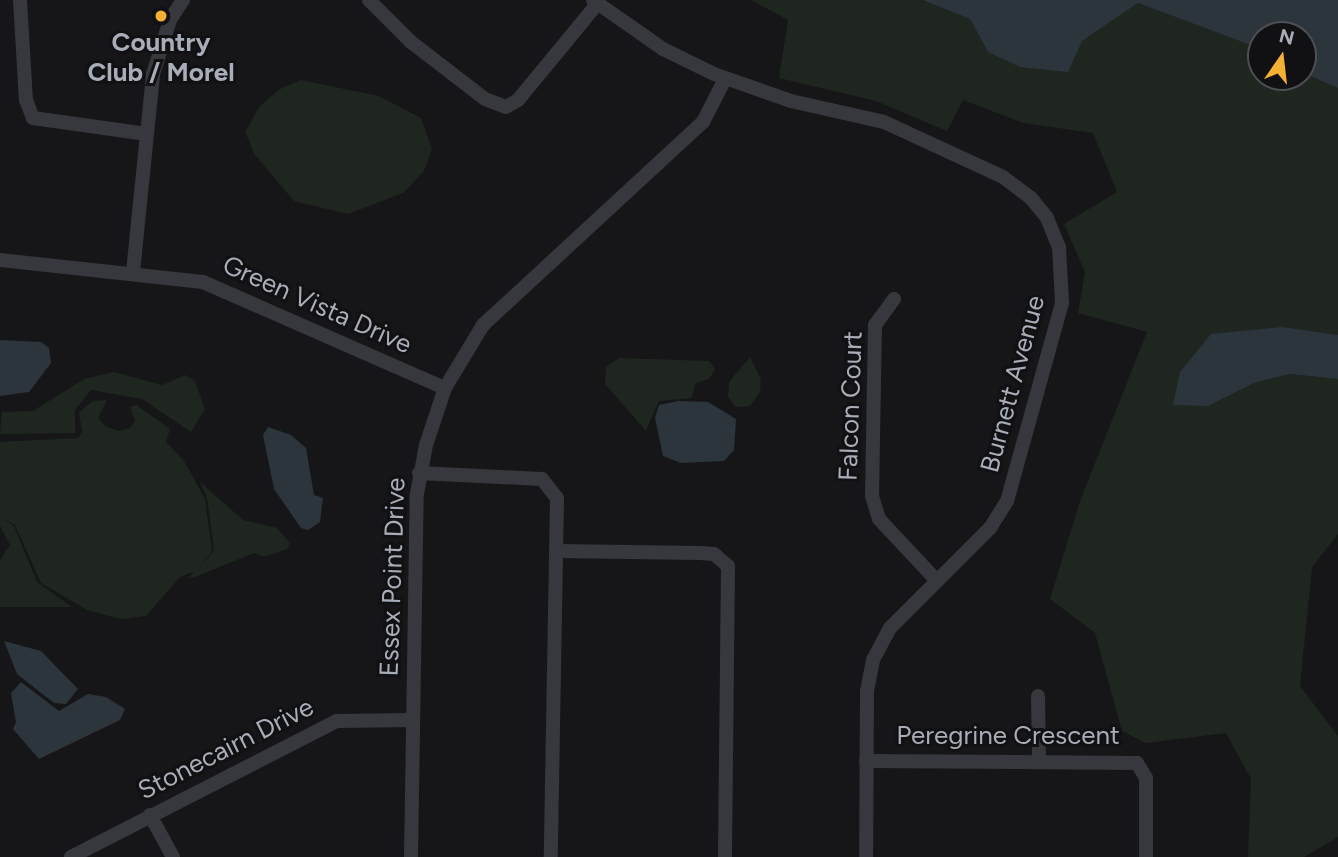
<!DOCTYPE html>
<html>
<head>
<meta charset="utf-8">
<style>
	body { margin:0 }
	#map { position:relative; width:1338px; height:857px; overflow:hidden; background:#161618; font-family:Figtree,sans-serif }
	div>[style] { position:absolute }
	[style*='--x'] { left:calc(var(--x)*1px); top:calc(var(--y)*1px); width:calc(var(--w)*1px); rotate:calc(var(--a)*1deg) }
	.green>* { inset:0; background:#1e261f }
	.water>* { inset:0; background:#2c353c }
	.minor>* { height:14px; margin:-7px; padding:0 7px; transform-origin:7px; border-radius:7px; background:#37383d }
	.dots>* { width:19px; height:19px; translate:-50% -50%; box-sizing:border-box; border:4px solid #111113; border-radius:50% }
	span { translate:-50% -50%; white-space:nowrap; text-align:center; line-height:1.15; -webkit-text-stroke:6px #111113; paint-order:stroke }
	.poi-label { font-size:26px; color:#a8adb8; font-weight:700 }
	.street-label { font-size:26px; color:#a8adb8 }
	.north { position:absolute; left:1247px; top:21px; width:70px; height:70px; box-sizing:border-box; background:#111113; border:2px solid #4d4f55; border-radius:50%; rotate:14deg; font-size:19px; font-weight:700; line-height:28px; text-align:center; color:#a8adb8 }
	.north::after { content:''; display:block; margin:auto; width:24px; height:32px; background:#f2b134; clip-path:polygon(50% 0,100% 100%,50% 72%,0 100%) }
</style>
</head>
<body>
<div id="map">
	<div class="green">
		<div style="clip-path:polygon(751px 0,921px 0,970px 19px,988px 52px,1082px 41px,1138px 3px,1261px 49px,1261px 77px,1303px 77px,1303px 73px,1338px 88px,1338px 335px,1283px 327px,1208px 406px,1254px 383px,1290px 374px,1338px 379px,1338px 534px,1312px 567px,1300px 686px,1338px 736px,1338px 837px,1304px 857px,1248px 857px,1251px 779px,1226px 733px,1146px 743px,1122px 731px,1095px 633px,1050px 599px,1080px 501px,1147px 332px,1078px 313px,1085px 272px,1064px 224px,1117px 192px,1093px 133px,1023px 123px,963px 100px,947px 131px,876px 101px,779px 78px,788px 20px)"></div>
		<div style="clip-path:polygon(301px 80px,379px 96px,421px 118px,432px 149px,424px 171px,403px 193px,348px 214px,294px 201px,255px 155px,245px 132px,260px 106px,280px 89px)"></div>
		<div style="clip-path:polygon(750px 357px,761px 379px,760px 392px,750px 406px,735px 407px,728px 397px,729px 382px)"></div>
		<div style="clip-path:polygon(619px 358px,709px 361px,715px 369px,709px 379px,696px 383px,691px 398px,659px 401px,646px 431px,605px 384px,606px 367px)"></div>
		<div style="clip-path:polygon(114px 372px,162px 385px,185px 375px,195px 381px,205px 409px,191px 432px,142px 399px,91px 390px,75px 410px,75px 433px,0 434px,2px 412px,33px 411px,84px 379px)"></div>
		<div style="clip-path:polygon(107px 400px,98px 418px,106px 427px,119px 431px,130px 428px,135px 421px,130px 407px,136px 405px,170px 429px,166px 442px,184px 461px,205px 499px,212px 551px,198px 570px,214px 550px,207px 498px,200px 482px,243px 520px,277px 528px,290px 543px,287px 549px,264px 557px,254px 553px,195px 577px,188px 578px,195px 571px,180px 577px,146px 616px,121px 619px,87px 610px,41px 583px,15px 525px,1px 517px,14px 526px,37px 582px,72px 607px,0 607px,0 560px,10px 545px,0 526px,0 442px,78px 438px,82px 432px,79px 412px,93px 401px)"></div>
	</div>
	<div class="water">
		<div style="clip-path:polygon(922px 0,1338px 0,1338px 88px,1303px 73px,1303px 35px,1261px 35px,1261px 49px,1138px 3px,1082px 41px,1068px 72px,1020px 67px,988px 52px,970px 19px)"></div>
		<div style="clip-path:polygon(1283px 327px,1338px 335px,1338px 379px,1290px 374px,1254px 383px,1208px 406px,1173px 405px,1180px 372px,1211px 334px)"></div>
		<div style="clip-path:polygon(0 340px,41px 342px,49px 348px,51px 363px,29px 392px,0 396px)"></div>
		<div style="clip-path:polygon(678px 401px,708px 402px,736px 419px,734px 450px,724px 461px,681px 463px,663px 456px,655px 418px,659px 405px)"></div>
		<div style="clip-path:polygon(268px 427px,291px 435px,306px 448px,314px 495px,323px 498px,320px 522px,308px 530px,301px 528px,274px 489px,263px 435px)"></div>
		<div style="clip-path:polygon(4px 641px,41px 651px,78px 689px,66px 704px,54px 703px,17px 674px)"></div>
		<div style="clip-path:polygon(21px 682px,59px 711px,88px 694px,106px 697px,125px 709px,120px 720px,39px 759px,13px 729px,16px 722px,11px 693px)"></div>
	</div>
	<div class="minor">
		<div style="--x:20;--y:0;--w:100;--a:86.6"></div>
		<div style="--x:26;--y:100;--w:19;--a:69"></div>
		<div style="--x:33;--y:118;--w:115;--a:8"></div>
		<div style="--x:369;--y:0;--w:59;--a:45"></div>
		<div style="--x:411;--y:42;--w:93;--a:37.6"></div>
		<div style="--x:485;--y:99;--w:22;--a:21"></div>
		<div style="--x:506;--y:107;--w:14;--a:-30"></div>
		<div style="--x:518;--y:100;--w:124;--a:-50.5"></div>
		<div style="--x:593;--y:0;--w:85;--a:35"></div>
		<div style="--x:663;--y:49;--w:57;--a:26.1"></div>
		<div style="--x:714;--y:74;--w:82;--a:19.3"></div>
		<div style="--x:791;--y:101;--w:95;--a:12.7"></div>
		<div style="--x:884;--y:122;--w:131;--a:24.8"></div>
		<div style="--x:1003;--y:177;--w:35;--a:37"></div>
		<div style="--x:1031;--y:198;--w:26;--a:51"></div>
		<div style="--x:1047;--y:218;--w:31;--a:68"></div>
		<div style="--x:1059;--y:247;--w:56;--a:86.9"></div>
		<div style="--x:1062;--y:303;--w:205;--a:105.5"></div>
		<div style="--x:1007;--y:501;--w:32;--a:122"></div>
		<div style="--x:990;--y:528;--w:141;--a:135"></div>
		<div style="--x:890;--y:628;--w:36;--a:118"></div>
		<div style="--x:873;--y:660;--w:32;--a:101"></div>
		<div style="--x:867;--y:691;--w:166;--a:90.3"></div>
		<div style="--x:0;--y:260;--w:204;--a:6.2"></div>
		<div style="--x:203;--y:282;--w:264;--a:23.7"></div>
		<div style="--x:133;--y:272;--w:199;--a:-84.2"></div>
		<div style="--x:153;--y:74;--w:57;--a:-72.5"></div>
		<div style="--x:170;--y:20;--w:24;--a:-57"></div>
		<div style="--x:894;--y:299;--w:32;--a:126"></div>
		<div style="--x:875;--y:325;--w:171;--a:91"></div>
		<div style="--x:872;--y:496;--w:24;--a:73"></div>
		<div style="--x:879;--y:519;--w:85;--a:46.9"></div>
		<div style="--x:419;--y:473;--w:123;--a:2.8"></div>
		<div style="--x:542;--y:479;--w:24;--a:52"></div>
		<div style="--x:557;--y:498;--w:359;--a:91"></div>
		<div style="--x:557;--y:551;--w:143;--a:0.8"></div>
		<div style="--x:700;--y:553;--w:14;--a:4"></div>
		<div style="--x:714;--y:554;--w:18;--a:41"></div>
		<div style="--x:728;--y:566;--w:291;--a:90.6"></div>
		<div style="--x:1038;--y:696;--w:63;--a:89.1"></div>
		<div style="--x:866;--y:761;--w:271;--a:0.4"></div>
		<div style="--x:1137;--y:763;--w:17;--a:59"></div>
		<div style="--x:1146;--y:778;--w:79;--a:90"></div>
		<div style="--x:150;--y:815;--w:48;--a:61.3"></div>
		<div style="--x:71;--y:857;--w:299;--a:-27.1"></div>
		<div style="--x:337;--y:721;--w:76;--a:-0.8"></div>
		<div style="--x:411;--y:857;--w:363;--a:-89.1"></div>
		<div style="--x:417;--y:494;--w:50;--a:-79.6"></div>
		<div style="--x:426;--y:445;--w:60;--a:-71.6"></div>
		<div style="--x:445;--y:388;--w:74;--a:-58.9"></div>
		<div style="--x:483;--y:325;--w:299;--a:-42.7"></div>
		<div style="--x:703;--y:122;--w:48;--a:-62.9"></div>
	</div>
	<div class="dots">
		<div style="left:161px;top:16px;background:#f2b134"></div>
	</div>
	<div class="poi-label">
		<span style="left:161px;top:58px">Country<br>Club / Morel</span>
	</div>
	<div class="street-label">
		<span style="left:317px;top:305px;rotate:24deg">Green Vista Drive</span>
		<span style="left:1013px;top:384px;rotate:-75deg">Burnett Avenue</span>
		<span style="left:851px;top:406px;rotate:-88deg">Falcon Court</span>
		<span style="left:393px;top:577px;rotate:-88deg">Essex Point Drive</span>
		<span style="left:1008px;top:736px">Peregrine Crescent</span>
		<span style="left:226px;top:749px;rotate:-27deg">Stonecairn Drive</span>
	</div>
	<div class="north">N</div>
</div>
</body>
</html>
